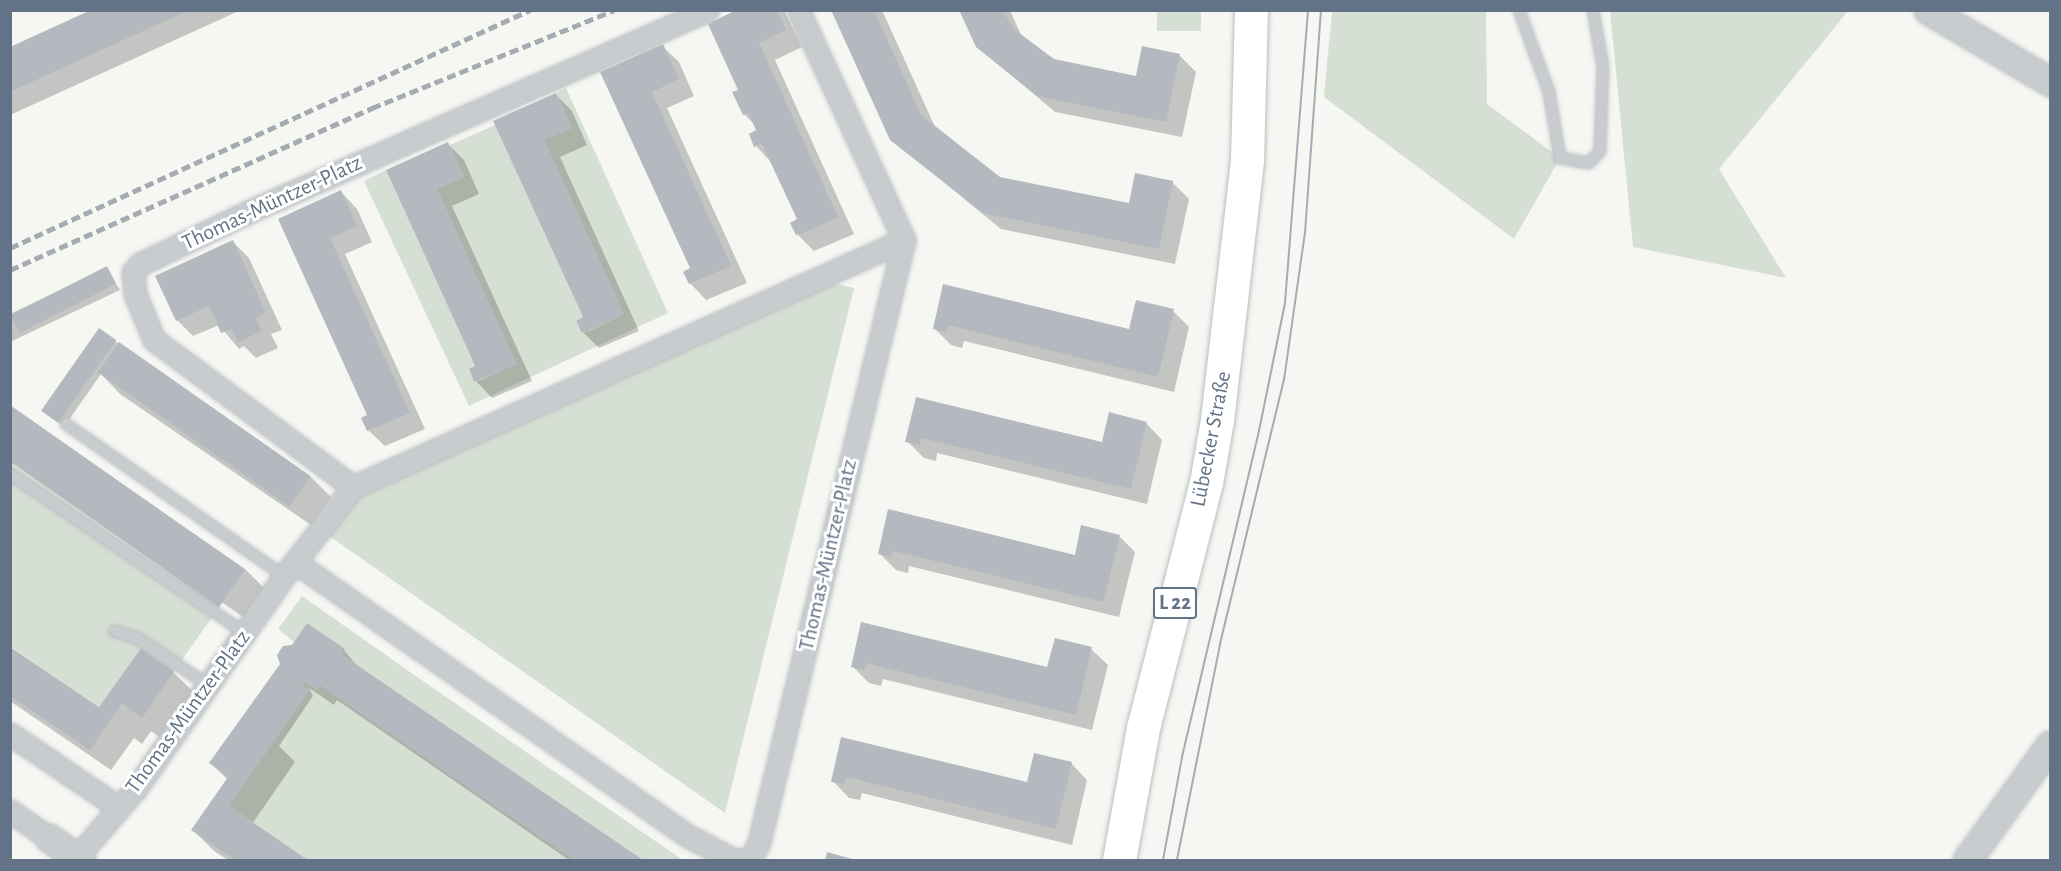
<!DOCTYPE html>
<html>
<head>
<meta charset="utf-8">
<style>
	body { margin:0 }
	#map { position:relative; width:2061px; height:871px; overflow:hidden; background:#f6f7f3; font-family:"Alegreya Sans",sans-serif }
	div>[style] { position:absolute }
	[style*='--x'] { left:calc(var(--x)*1px); top:calc(var(--y)*1px); width:calc(var(--w)*1px); rotate:calc(var(--a)*1deg) }
	.green>* { inset:0; background:#d6dfd3; transform-origin:0 0 }
	.shadow>* { inset:0; background:#0003 }
	.building>* { inset:0; background:#b3b9bf; transform-origin:0 0 }
	.roads { filter:drop-shadow(0 0 2px #bbbec2) drop-shadow(0 0 2px #bbbec2) }
	.service>* { height:10px; margin:-5px; padding:0 5px; transform-origin:5px; border-radius:5px; background:#c8cccf }
	.minor>* { height:21px; margin:-10.5px; padding:0 10.5px; transform-origin:10.5px; border-radius:10.5px; background:#c8cccf }
	.tertiary>* { height:27px; margin:-13.5px; padding:0 13.5px; transform-origin:13.5px; border-radius:13.5px; background:#c8cccf }
	.primary>* { height:33px; margin:-16.5px; padding:0 16.5px; transform-origin:16.5px; border-radius:16.5px; background:#fff }
	.tram>* { height:1.5px; margin:-0.75px; padding:0 0.75px; transform-origin:0.75px; border-radius:0.75px; background:#a5abb2 }
	.rail>* { height:4.5px; margin-top:-2.25px; transform-origin:0; background:repeating-linear-gradient(90deg,#a5abb2 0 9px,transparent 0 13.5px) }
	span { translate:-50% -50%; white-space:nowrap; text-align:center; line-height:1.15; -webkit-text-stroke:6px #fff; paint-order:stroke }
	.shield-label span { padding:2px 4px; background:#fff; border:2px solid; border-radius:4px; -webkit-text-stroke-width:0 }
	.shield-label { font-size:21px; color:#627387; font-weight:700 }
	.street-label { font-size:22px; color:#627387 }
	.frame { position:absolute; inset:0; border:12px solid #627387; pointer-events:none }
</style>
</head>
<body>
<div id="map">
	<div class="green">
		<div style="left:1157px;top:11px;width:44px;height:20px"></div>
		<div style="clip-path:polygon(1332px 11px,1486px 11px,1487px 104px,1560px 158px,1514px 239px,1324px 97px)"></div>
		<div style="clip-path:polygon(1610px 11px,1848px 11px,1719px 169px,1786px 278px,1633px 247px)"></div>
		<div style="clip-path:polygon(566px 88px,668px 313px,469px 406px,364px 181px,386px 170px,475px 366px,469px 370px,474px 382px,482px 380px,516px 364px,437px 189px,464px 177px,450px 145px,495px 125px,583px 317px,576px 321px,582px 333px,590px 331px,624px 314px,544px 140px,572px 128px,556px 93px)"></div>
		<div style="clip-path:polygon(826px 281px,854px 288px,725px 813px,325px 533px,349px 499px)"></div>
		<div style="clip-path:polygon(10px 451px,225px 599px,174px 671px,141px 648px,99px 707px,11px 647px)"></div>
		<div style="clip-path:polygon(302px 596px,420px 679px,683px 860px,642px 860px,341px 654px,344px 649px,307px 623px,294px 642px,278px 629px)"></div>
		<div style="clip-path:polygon(304px 681px,317px 689px,320px 685px,574px 860px,308px 860px,229px 806px,309px 690px,302px 685px)"></div>
	</div>
	<div class="shadow">
		<div style="clip-path:polygon(95px 10px,241px 10px,10px 115px,10px 49px)"></div>
		<div style="clip-path:polygon(740px 10px,784px 10px,802px 47px,775px 60px,854px 234px,814px 251px,797px 234px,799px 220px,772px 163px,756px 146px,756px 126px,744px 114px)"></div>
		<div style="clip-path:polygon(833px 10px,882px 10px,935px 127px,999px 178px,1130px 205px,1172px 182px,1189px 199px,1175px 264px,1001px 229px,891px 139px)"></div>
		<div style="clip-path:polygon(961px 10px,1010px 10px,1021px 35px,1054px 61px,1137px 78px,1179px 55px,1196px 72px,1182px 137px,1055px 112px,977px 46px)"></div>
		<div style="clip-path:polygon(662px 46px,679px 62px,694px 96px,667px 108px,747px 283px,706px 300px,690px 283px,692px 269px,602px 73px)"></div>
		<div style="clip-path:polygon(556px 95px,572px 111px,587px 145px,560px 157px,639px 331px,599px 348px,583px 332px,585px 318px,495px 122px)"></div>
		<div style="clip-path:polygon(448px 144px,464px 160px,479px 194px,452px 206px,532px 381px,492px 398px,476px 381px,477px 367px,388px 171px)"></div>
		<div style="clip-path:polygon(341px 192px,357px 209px,372px 242px,345px 254px,425px 429px,385px 446px,368px 430px,369px 416px,280px 220px)"></div>
		<div style="clip-path:polygon(233px 242px,249px 258px,282px 330px,271px 334px,278px 348px,256px 358px,244px 346px,239px 349px,219px 325px,193px 336px,177px 320px)"></div>
		<div style="clip-path:polygon(106px 268px,120px 290px,10px 342px,10px 314px)"></div>
		<div style="clip-path:polygon(944px 286px,1130px 331px,1173px 311px,1189px 327px,1174px 392px,964px 341px,962px 348px,951px 345px,935px 329px)"></div>
		<div style="clip-path:polygon(115px 341px,310px 476px,331px 497px,311px 525px,120px 394px,101px 374px,64px 427px,49px 416px,44px 411px)"></div>
		<div style="clip-path:polygon(917px 399px,1104px 444px,1146px 423px,1162px 440px,1147px 504px,937px 453px,936px 461px,924px 458px,907px 441px)"></div>
		<div style="clip-path:polygon(10px 407px,245px 569px,266px 590px,246px 619px,10px 456px)"></div>
		<div style="clip-path:polygon(889px 511px,1076px 557px,1119px 536px,1135px 552px,1119px 617px,909px 566px,908px 573px,896px 570px,880px 554px)"></div>
		<div style="clip-path:polygon(862px 624px,1049px 669px,1091px 649px,1108px 665px,1092px 730px,883px 679px,881px 686px,869px 683px,853px 667px)"></div>
		<div style="clip-path:polygon(10px 648px,100px 709px,173px 672px,202px 700px,171px 745px,151px 731px,142px 744px,134px 738px,111px 770px,10px 701px)"></div>
		<div style="clip-path:polygon(344px 650px,359px 668px,639px 860px,569px 860px,337px 700px,334px 705px,309px 688px,313px 696px,279px 746px,295px 762px,252px 824px,306px 860px,228px 860px,214px 851px,193px 830px,228px 780px,211px 763px,242px 719px)"></div>
		<div style="clip-path:polygon(842px 739px,1028px 784px,1071px 763px,1087px 780px,1072px 845px,862px 793px,860px 800px,849px 798px,833px 781px)"></div>
	</div>
	<div class="building">
		<div style="clip-path:polygon(91px 10px,189px 10px,10px 92px,10px 47px)"></div>
		<div style="clip-path:polygon(736px 10px,777px 10px,786px 30px,759px 43px,838px 217px,803px 233px,796px 235px,790px 223px,797px 219px,762px 144px,754px 147px,749px 134px,756px 130px,748px 113px,743px 115px,732px 92px,738px 90px,708px 24px)"></div>
		<div style="clip-path:polygon(831px 10px,874px 10px,921px 115px,1000px 177px,1129px 203px,1135px 173px,1173px 181px,1159px 249px,983px 213px,890px 140px)"></div>
		<div style="clip-path:polygon(959px 10px,1002px 10px,1015px 30px,1054px 59px,1136px 76px,1142px 46px,1180px 54px,1166px 122px,1037px 96px,976px 47px)"></div>
		<div style="clip-path:polygon(663px 44px,679px 79px,652px 92px,731px 266px,689px 284px,683px 272px,690px 268px,600px 72px)"></div>
		<div style="clip-path:polygon(556px 93px,572px 128px,544px 140px,624px 314px,582px 333px,576px 321px,583px 317px,493px 121px)"></div>
		<div style="clip-path:polygon(448px 142px,464px 177px,437px 189px,517px 364px,474px 382px,469px 369px,475px 366px,386px 170px)"></div>
		<div style="clip-path:polygon(341px 190px,357px 226px,330px 238px,410px 413px,367px 431px,361px 418px,367px 415px,278px 219px)"></div>
		<div style="clip-path:polygon(233px 240px,266px 313px,256px 318px,262px 331px,238px 342px,232px 329px,221px 333px,209px 306px,176px 321px,155px 276px)"></div>
		<div style="left:107px;top:266px;width:20px;height:108px;rotate:63deg"></div>
		<div style="clip-path:polygon(943px 284px,1129px 329px,1136px 300px,1174px 309px,1158px 377px,948px 325px,946px 332px,933px 329px)"></div>
		<div style="left:99px;top:328px;width:21px;height:101px;rotate:35deg"></div>
		<div style="left:119px;top:342px;width:234px;height:37px;rotate:35deg"></div>
		<div style="clip-path:polygon(916px 397px,1102px 442px,1109px 412px,1147px 422px,1131px 489px,921px 438px,920px 445px,905px 442px)"></div>
		<div style="left:10px;top:405px;width:287px;height:46px;rotate:35deg"></div>
		<div style="clip-path:polygon(888px 509px,1075px 555px,1081px 525px,1120px 535px,1103px 602px,893px 551px,891px 557px,878px 554px)"></div>
		<div style="clip-path:polygon(861px 622px,1047px 667px,1055px 638px,1092px 647px,1076px 715px,866px 663px,865px 670px,851px 667px)"></div>
		<div style="clip-path:polygon(307px 623px,345px 649px,341px 654px,643px 860px,574px 860px,320px 685px,317px 690px,304px 681px,302px 685px,309px 690px,229px 806px,308px 860px,235px 860px,191px 830px,228px 777px,209px 763px,280px 664px,277px 655px,283px 646px,292px 645px)"></div>
		<div style="clip-path:polygon(10px 647px,99px 707px,141px 648px,174px 671px,142px 718px,122px 703px,90px 750px,10px 696px)"></div>
		<div style="clip-path:polygon(841px 737px,1027px 782px,1034px 753px,1072px 762px,1056px 829px,846px 777px,844px 784px,831px 782px)"></div>
		<div style="clip-path:polygon(827px 852px,856px 860px,825px 860px)"></div>
	</div>
	<div class="roads">
		<div class="service">
			<div style="--x:1519;--y:10;--w:87;--a:69.9"></div>
			<div style="--x:1549;--y:92;--w:67;--a:80.5"></div>
			<div style="--x:1560;--y:158;--w:29;--a:10"></div>
			<div style="--x:1589;--y:163;--w:16;--a:-47"></div>
			<div style="--x:1600;--y:151;--w:84;--a:-88"></div>
			<div style="--x:1603;--y:67;--w:58;--a:-100"></div>
			<div style="--x:66;--y:424;--w:266;--a:34.9"></div>
			<div style="--x:10;--y:474;--w:284;--a:34.1"></div>
			<div style="--x:114;--y:631;--w:26;--a:18"></div>
			<div style="--x:139;--y:639;--w:83;--a:33.7"></div>
		</div>
		<div class="minor">
			<div style="--x:353;--y:487;--w:247;--a:-143.5"></div>
			<div style="--x:154;--y:340;--w:50;--a:-112.4"></div>
			<div style="--x:135;--y:294;--w:22;--a:-95"></div>
			<div style="--x:133;--y:272;--w:11;--a:-49"></div>
			<div style="--x:140;--y:264;--w:130;--a:-25.6"></div>
			<div style="--x:257;--y:208;--w:492;--a:-23.7"></div>
			<div style="--x:295;--y:562;--w:479;--a:34.9"></div>
			<div style="--x:688;--y:836;--w:52;--a:27.6"></div>
			<div style="--x:10;--y:734;--w:130;--a:34.1"></div>
			<div style="--x:10;--y:811;--w:47;--a:34.7"></div>
			<div style="--x:77;--y:857;--w:92;--a:-49.4"></div>
			<div style="--x:137;--y:787;--w:257;--a:-55.1"></div>
			<div style="--x:284;--y:576;--w:113;--a:-52.2"></div>
			<div style="--x:353;--y:487;--w:604;--a:-24.15"></div>
			<div style="--x:740;--y:860;--w:11;--a:-10"></div>
			<div style="--x:751;--y:858;--w:18;--a:-63"></div>
			<div style="--x:759;--y:842;--w:619;--a:-76.46"></div>
			<div style="--x:904;--y:240;--w:253;--a:-114.7"></div>
		</div>
		<div class="tertiary">
			<div style="--x:1928;--y:10;--w:142;--a:30.5"></div>
			<div style="--x:49;--y:838;--w:39;--a:35"></div>
			<div style="--x:1967;--y:860;--w:142;--a:-54.2"></div>
		</div>
		<div class="primary">
			<div style="--x:1119;--y:860;--w:134;--a:-79.7"></div>
			<div style="--x:1143;--y:728;--w:253;--a:-75.6"></div>
			<div style="--x:1206;--y:483;--w:64;--a:-80.1"></div>
			<div style="--x:1217;--y:420;--w:261;--a:-83.4"></div>
			<div style="--x:1247;--y:161;--w:151;--a:-88.5"></div>
		</div>
	</div>
	<div class="tram">
		<div style="--x:1163;--y:860;--w:105;--a:-79.5"></div>
		<div style="--x:1182;--y:757;--w:335;--a:-76.7"></div>
		<div style="--x:1259;--y:431;--w:131;--a:-78.5"></div>
		<div style="--x:1285;--y:303;--w:294;--a:-85.5"></div>
		<div style="--x:1177;--y:860;--w:220;--a:-78.7"></div>
		<div style="--x:1220;--y:644;--w:272;--a:-76.4"></div>
		<div style="--x:1284;--y:380;--w:148;--a:-81.9"></div>
		<div style="--x:1305;--y:233;--w:224;--a:-85.9"></div>
	</div>
	<div class="rail">
		<div style="--x:10;--y:248;--w:572;--a:-24.59"></div>
		<div style="--x:10;--y:270;--w:397;--a:-24.1"></div>
		<div style="--x:372;--y:108;--w:261;--a:-22"></div>
	</div>
	<div class="shield-label">
		<span style="left:1175px;top:603px">L 22</span>
	</div>
	<div class="street-label">
		<span style="left:272px;top:203px;rotate:-25deg">Thomas-Müntzer-Platz</span>
		<span style="left:1211px;top:439px;rotate:-79deg">Lübecker Straße</span>
		<span style="left:828px;top:555px;rotate:-77deg">Thomas-Müntzer-Platz</span>
		<span style="left:188px;top:712px;rotate:-54deg">Thomas-Müntzer-Platz</span>
	</div>
	<div class="frame"></div>
</div>
</body>
</html>
